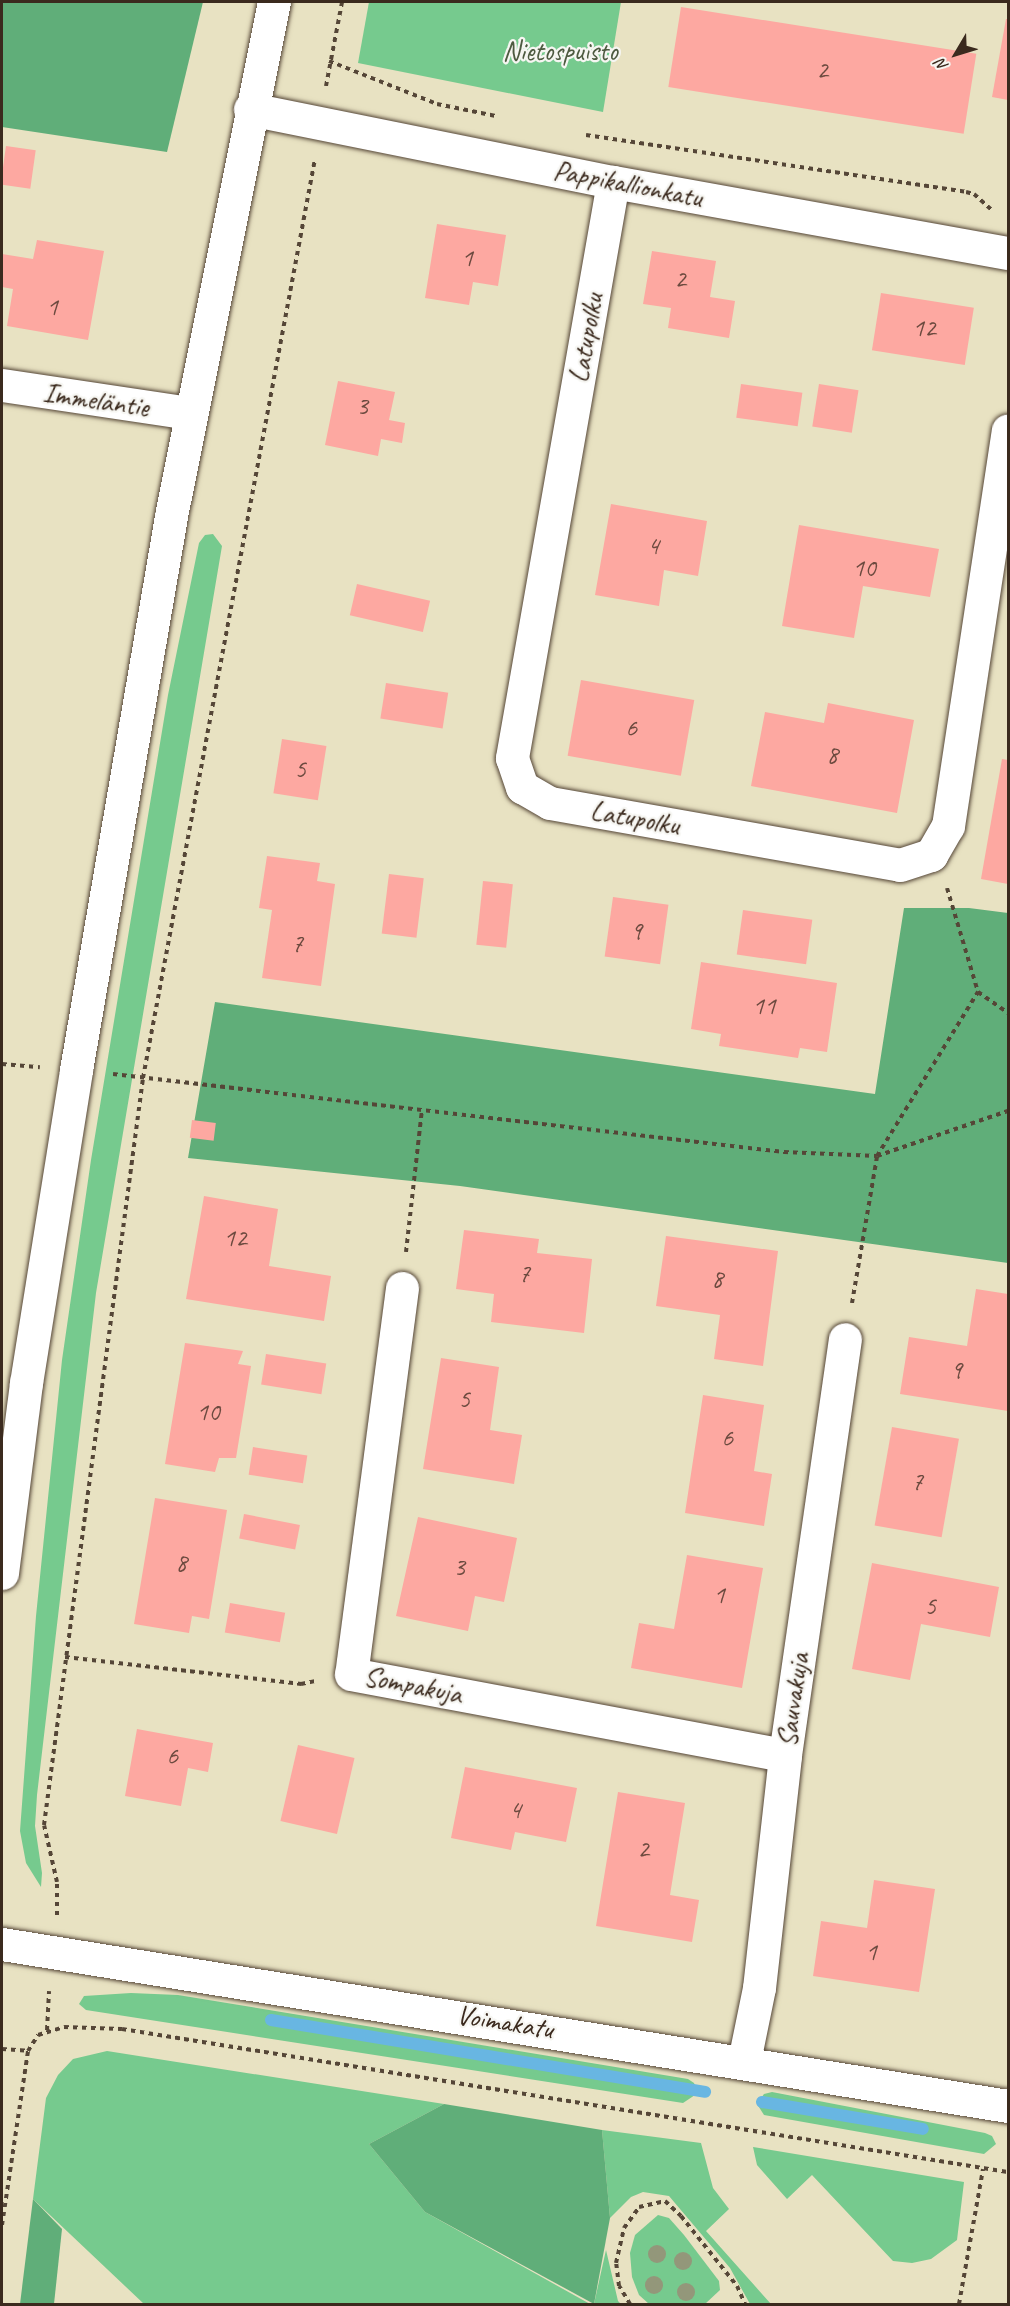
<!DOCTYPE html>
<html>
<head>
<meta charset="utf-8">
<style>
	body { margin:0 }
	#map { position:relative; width:1010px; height:2306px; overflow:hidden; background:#e8e2c2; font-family:Caveat,sans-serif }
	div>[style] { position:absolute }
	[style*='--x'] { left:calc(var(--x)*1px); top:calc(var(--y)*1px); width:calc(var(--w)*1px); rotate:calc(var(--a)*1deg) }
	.green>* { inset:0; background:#76ca8e }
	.forest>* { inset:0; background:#60ae79 }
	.stream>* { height:12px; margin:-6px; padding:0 6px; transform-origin:6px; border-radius:6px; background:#68b6e2 }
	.building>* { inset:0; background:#fda8a1; transform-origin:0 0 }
	.path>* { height:4px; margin-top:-2px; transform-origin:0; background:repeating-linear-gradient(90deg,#554637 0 4.5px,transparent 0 9px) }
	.roads { filter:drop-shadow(0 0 2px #554637) drop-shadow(0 0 2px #554637) }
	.street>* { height:33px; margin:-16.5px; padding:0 16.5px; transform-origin:16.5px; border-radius:16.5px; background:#fff }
	.secondary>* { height:33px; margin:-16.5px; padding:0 16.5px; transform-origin:16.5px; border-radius:16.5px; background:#fff }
	.trees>* { width:18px; height:18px; margin:-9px; border-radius:50%; background:#93977a }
	span { translate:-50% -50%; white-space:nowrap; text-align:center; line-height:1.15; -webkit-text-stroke:4.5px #f6f6f2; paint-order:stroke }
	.number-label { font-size:26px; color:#6c4a3f }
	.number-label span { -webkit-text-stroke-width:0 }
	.park-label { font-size:28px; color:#4d5a40 }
	.street-label { font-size:28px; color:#3b2a1e }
	.frame { position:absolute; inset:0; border:3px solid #3b2a1e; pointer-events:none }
	.north { position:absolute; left:926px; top:24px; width:60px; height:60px; -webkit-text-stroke:4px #f6f6f2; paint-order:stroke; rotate:232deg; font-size:16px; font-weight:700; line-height:24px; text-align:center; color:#3b2a1e }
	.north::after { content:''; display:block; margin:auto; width:21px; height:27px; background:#3b2a1e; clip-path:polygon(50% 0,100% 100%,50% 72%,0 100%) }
</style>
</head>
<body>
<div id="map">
	<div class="green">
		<div style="clip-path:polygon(369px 2px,621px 2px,603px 112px,358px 63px)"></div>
		<div style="clip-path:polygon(213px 534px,222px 546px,96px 1293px,37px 1795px,35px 1826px,42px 1873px,41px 1887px,26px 1863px,20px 1831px,36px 1616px,62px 1360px,91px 1160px,168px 695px,199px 543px,205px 535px)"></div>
		<div style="clip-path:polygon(131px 1993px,178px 1995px,688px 2079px,694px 2083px,698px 2093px,683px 2103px,86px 2010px,79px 2004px,84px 1996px)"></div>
		<div style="clip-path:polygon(107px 2051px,444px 2104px,369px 2144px,425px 2212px,590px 2304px,144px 2304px,33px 2199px,46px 2098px,58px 2075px,73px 2059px)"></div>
		<div style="clip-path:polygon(772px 2092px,985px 2133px,992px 2136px,996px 2144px,984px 2154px,764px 2115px,757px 2104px,764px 2094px)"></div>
		<div style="clip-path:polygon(602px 2130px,701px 2143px,713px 2188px,729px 2209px,706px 2231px,771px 2304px,750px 2304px,730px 2268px,669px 2196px,643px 2192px,631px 2197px,610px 2218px)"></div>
		<div style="clip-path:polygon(753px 2147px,964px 2182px,957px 2240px,931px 2259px,912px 2263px,893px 2261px,812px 2175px,787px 2199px,757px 2165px)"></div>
		<div style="clip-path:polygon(658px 2215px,669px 2218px,684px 2235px,719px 2281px,720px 2290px,705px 2304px,649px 2304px,639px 2295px,632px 2277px,630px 2253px,635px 2235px)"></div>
		<div style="clip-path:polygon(606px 2250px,618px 2301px,621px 2304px,594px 2304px)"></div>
	</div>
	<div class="forest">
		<div style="clip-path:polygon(2px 2px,203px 2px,167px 152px,2px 127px)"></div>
		<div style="clip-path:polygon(904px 908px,969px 908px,1008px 913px,1008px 1263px,460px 1186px,188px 1158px,215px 1002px,875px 1094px)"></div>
		<div style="clip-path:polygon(444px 2104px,602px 2130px,610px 2218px,594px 2304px,425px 2212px,369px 2144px)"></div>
		<div style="clip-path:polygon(33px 2199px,62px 2229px,54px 2304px,20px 2304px)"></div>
	</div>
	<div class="stream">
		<div style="--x:271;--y:2020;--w:440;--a:9.4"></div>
		<div style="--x:762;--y:2102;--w:163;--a:9.5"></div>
	</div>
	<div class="building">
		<div style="left:681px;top:7px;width:299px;height:81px;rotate:9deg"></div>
		<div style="clip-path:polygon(1006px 19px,1008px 19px,1008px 100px,992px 97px)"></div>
		<div style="left:6px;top:146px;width:30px;height:39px;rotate:8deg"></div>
		<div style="clip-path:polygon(437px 224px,506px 235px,498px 286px,473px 282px,469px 305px,425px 298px)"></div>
		<div style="clip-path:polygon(37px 240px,104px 251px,88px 340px,7px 326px,13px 289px,2px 287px,2px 254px,33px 259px)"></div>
		<div style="clip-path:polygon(652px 251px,716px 261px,710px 297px,735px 301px,729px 338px,668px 328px,671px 308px,643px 304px)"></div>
		<div style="left:881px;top:293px;width:94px;height:58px;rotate:9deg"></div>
		<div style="clip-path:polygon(338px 381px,395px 392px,389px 420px,405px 423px,402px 443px,381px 439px,378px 456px,325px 445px)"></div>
		<div style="left:741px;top:384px;width:62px;height:34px;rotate:8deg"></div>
		<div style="left:819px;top:384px;width:40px;height:43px;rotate:9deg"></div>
		<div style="clip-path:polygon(611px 504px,707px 521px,698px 576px,664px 570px,659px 606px,595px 595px)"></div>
		<div style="clip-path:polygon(799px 525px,939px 549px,930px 597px,863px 586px,854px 638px,782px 626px)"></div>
		<div style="left:357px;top:584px;width:75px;height:32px;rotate:13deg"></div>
		<div style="left:581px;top:680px;width:115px;height:77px;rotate:10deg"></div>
		<div style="left:386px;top:683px;width:63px;height:36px;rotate:9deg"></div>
		<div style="clip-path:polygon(828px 703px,914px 720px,897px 813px,751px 786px,765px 712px,824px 723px)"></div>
		<div style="left:282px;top:739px;width:45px;height:55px;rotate:9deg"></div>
		<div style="clip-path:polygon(1002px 759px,1008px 760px,1008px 884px,981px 879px)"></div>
		<div style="clip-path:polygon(267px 856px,320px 863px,317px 881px,335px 884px,321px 986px,262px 978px,272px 910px,259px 908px)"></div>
		<div style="left:389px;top:874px;width:35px;height:60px;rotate:7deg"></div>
		<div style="left:483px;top:881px;width:30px;height:64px;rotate:6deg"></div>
		<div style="left:613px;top:897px;width:56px;height:60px;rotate:8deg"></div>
		<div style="left:743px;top:910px;width:70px;height:45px;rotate:8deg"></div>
		<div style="clip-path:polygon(701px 962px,837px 983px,827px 1052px,800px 1048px,798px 1058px,719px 1046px,721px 1034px,691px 1029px)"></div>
		<div style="left:192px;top:1120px;width:24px;height:18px;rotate:7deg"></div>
		<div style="clip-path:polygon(204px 1196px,278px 1209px,269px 1266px,331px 1276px,324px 1321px,186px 1299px)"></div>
		<div style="clip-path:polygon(464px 1230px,539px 1239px,537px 1253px,592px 1259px,584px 1333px,491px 1322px,494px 1294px,456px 1289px)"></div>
		<div style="clip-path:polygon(666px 1236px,778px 1251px,763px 1366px,714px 1359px,720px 1315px,656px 1306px)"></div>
		<div style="clip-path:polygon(976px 1289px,1008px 1294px,1008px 1411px,900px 1394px,909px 1337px,967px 1346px)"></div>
		<div style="clip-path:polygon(185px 1343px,243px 1351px,238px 1364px,251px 1366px,236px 1458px,219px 1458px,215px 1472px,165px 1464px)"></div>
		<div style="left:266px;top:1354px;width:61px;height:31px;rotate:9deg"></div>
		<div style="clip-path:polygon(441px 1358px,499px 1367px,490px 1430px,522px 1435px,514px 1484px,423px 1469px)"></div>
		<div style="clip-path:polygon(703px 1395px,764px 1405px,754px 1471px,772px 1474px,764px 1526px,685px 1513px)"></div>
		<div style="left:892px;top:1427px;width:68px;height:100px;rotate:10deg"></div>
		<div style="left:253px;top:1447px;width:55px;height:28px;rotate:9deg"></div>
		<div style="clip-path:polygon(155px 1498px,227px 1510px,209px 1619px,192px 1616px,189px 1633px,134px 1624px)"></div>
		<div style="left:244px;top:1514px;width:57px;height:25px;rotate:11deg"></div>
		<div style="clip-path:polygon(418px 1517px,517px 1538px,504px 1602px,475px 1596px,468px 1631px,396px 1616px)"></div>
		<div style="clip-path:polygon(687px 1555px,763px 1568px,742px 1688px,631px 1668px,639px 1623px,674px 1629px)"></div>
		<div style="clip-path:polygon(872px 1563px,999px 1587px,990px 1637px,921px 1624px,910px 1680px,852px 1669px)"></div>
		<div style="left:230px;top:1603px;width:56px;height:30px;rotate:10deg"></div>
		<div style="clip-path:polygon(137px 1729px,213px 1743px,208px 1772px,188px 1768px,181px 1806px,125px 1796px)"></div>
		<div style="left:298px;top:1745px;width:58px;height:78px;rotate:13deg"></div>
		<div style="clip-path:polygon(465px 1767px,577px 1788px,566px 1842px,515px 1832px,511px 1850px,451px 1838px)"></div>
		<div style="clip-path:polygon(618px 1792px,685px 1803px,670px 1895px,699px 1900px,692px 1942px,596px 1926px)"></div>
		<div style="clip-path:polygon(874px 1880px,935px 1889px,919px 1992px,813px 1976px,821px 1921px,867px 1928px)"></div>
	</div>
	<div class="path">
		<div style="--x:329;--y:61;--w:116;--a:21.7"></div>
		<div style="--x:437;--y:104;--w:60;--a:11.5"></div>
		<div style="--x:326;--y:86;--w:86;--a:-79.2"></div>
		<div style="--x:586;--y:135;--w:384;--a:8.5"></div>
		<div style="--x:966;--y:192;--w:8;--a:14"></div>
		<div style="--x:974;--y:194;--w:25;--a:42"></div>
		<div style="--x:947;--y:888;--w:109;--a:73.4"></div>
		<div style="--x:978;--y:992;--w:37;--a:35"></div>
		<div style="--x:2;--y:1064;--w:38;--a:5"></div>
		<div style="--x:113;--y:1074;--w:676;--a:6.63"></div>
		<div style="--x:784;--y:1152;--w:93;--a:2.5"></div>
		<div style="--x:877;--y:1156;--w:139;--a:-19"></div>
		<div style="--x:406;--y:1252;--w:143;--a:-83.6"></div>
		<div style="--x:852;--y:1303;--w:149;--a:-80.3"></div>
		<div style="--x:877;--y:1156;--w:193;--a:-58.4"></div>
		<div style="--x:65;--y:1657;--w:238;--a:6.5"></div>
		<div style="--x:301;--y:1684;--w:14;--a:-12"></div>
		<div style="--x:57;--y:1915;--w:33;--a:-90"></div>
		<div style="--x:57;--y:1882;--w:58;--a:-102.8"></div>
		<div style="--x:44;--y:1825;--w:754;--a:-82.45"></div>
		<div style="--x:143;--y:1078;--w:935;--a:-79.4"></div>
		<div style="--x:47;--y:2030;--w:39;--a:-87"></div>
		<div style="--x:2;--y:2049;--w:26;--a:4"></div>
		<div style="--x:2;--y:2225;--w:176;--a:-81.5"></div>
		<div style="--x:28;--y:2051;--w:19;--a:-58"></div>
		<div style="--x:38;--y:2035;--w:27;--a:-17"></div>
		<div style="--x:64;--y:2027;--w:58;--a:2"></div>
		<div style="--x:122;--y:2029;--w:897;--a:9.17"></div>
		<div style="--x:630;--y:2304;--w:21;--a:-121"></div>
		<div style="--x:619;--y:2286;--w:23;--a:-97"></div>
		<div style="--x:616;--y:2263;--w:36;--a:-77"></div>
		<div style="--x:624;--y:2228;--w:26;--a:-54"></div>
		<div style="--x:639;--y:2207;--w:27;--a:-13"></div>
		<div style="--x:665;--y:2201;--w:22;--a:43"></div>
		<div style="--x:681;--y:2216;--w:90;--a:51.3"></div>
		<div style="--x:737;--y:2286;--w:20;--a:66"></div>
		<div style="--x:959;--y:2304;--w:137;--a:-79.9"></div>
	</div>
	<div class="roads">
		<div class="street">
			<div style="--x:250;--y:109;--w:370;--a:11.4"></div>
			<div style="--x:613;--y:182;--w:401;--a:10.2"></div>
			<div style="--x:613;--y:182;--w:585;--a:99.95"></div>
			<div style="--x:512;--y:758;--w:31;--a:71"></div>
			<div style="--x:522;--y:787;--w:32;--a:30"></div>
			<div style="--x:550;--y:803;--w:355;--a:10"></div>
			<div style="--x:900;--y:865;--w:33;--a:-18"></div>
			<div style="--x:931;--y:855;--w:34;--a:-60"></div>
			<div style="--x:948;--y:826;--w:400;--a:-81.4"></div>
			<div style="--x:2;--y:385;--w:190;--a:8.5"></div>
			<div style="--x:402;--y:1288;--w:389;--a:97.5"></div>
			<div style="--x:351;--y:1674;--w:441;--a:10.6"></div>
			<div style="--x:744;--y:2061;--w:75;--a:-78.4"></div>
			<div style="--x:759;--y:1988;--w:234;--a:-83.6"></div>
			<div style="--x:785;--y:1755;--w:420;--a:-81.8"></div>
		</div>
		<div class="secondary">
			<div style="--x:2;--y:1573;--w:192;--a:-82.8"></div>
			<div style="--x:26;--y:1383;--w:317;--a:-80.9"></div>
			<div style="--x:76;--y:1070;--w:567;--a:-80.26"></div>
			<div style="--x:172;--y:511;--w:519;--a:-78.67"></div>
			<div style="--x:2;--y:1944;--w:1019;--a:9.15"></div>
		</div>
	</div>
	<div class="trees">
		<div style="left:657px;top:2254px"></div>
		<div style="left:683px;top:2261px"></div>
		<div style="left:654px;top:2285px"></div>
		<div style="left:686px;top:2292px"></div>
	</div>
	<div class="number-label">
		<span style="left:822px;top:70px">2</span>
		<span style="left:467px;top:258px">1</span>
		<span style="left:680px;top:279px">2</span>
		<span style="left:52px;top:307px">1</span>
		<span style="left:924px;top:328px">12</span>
		<span style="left:362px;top:406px">3</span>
		<span style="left:653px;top:546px">4</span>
		<span style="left:864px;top:568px">10</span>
		<span style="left:631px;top:728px">6</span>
		<span style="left:832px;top:755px">8</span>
		<span style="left:300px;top:769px">5</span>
		<span style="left:636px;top:931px">9</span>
		<span style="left:297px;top:944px">7</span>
		<span style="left:764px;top:1006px">11</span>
		<span style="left:235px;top:1238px">12</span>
		<span style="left:524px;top:1274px">7</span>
		<span style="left:717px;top:1279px">8</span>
		<span style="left:956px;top:1370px">9</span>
		<span style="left:464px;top:1399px">5</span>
		<span style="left:208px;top:1412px">10</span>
		<span style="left:727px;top:1438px">6</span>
		<span style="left:917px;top:1482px">7</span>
		<span style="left:181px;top:1563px">8</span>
		<span style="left:459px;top:1567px">3</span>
		<span style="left:719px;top:1595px">1</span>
		<span style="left:930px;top:1606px">5</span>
		<span style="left:172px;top:1756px">6</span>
		<span style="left:515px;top:1810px">4</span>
		<span style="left:643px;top:1849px">2</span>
		<span style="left:871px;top:1952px">1</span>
	</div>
	<div class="park-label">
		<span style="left:560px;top:51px">Nietospuisto</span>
	</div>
	<div class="street-label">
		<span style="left:628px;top:184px;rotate:11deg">Pappikallionkatu</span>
		<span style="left:586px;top:338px;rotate:-80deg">Latupolku</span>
		<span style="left:96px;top:400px;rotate:8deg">Immeläntie</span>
		<span style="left:635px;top:818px;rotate:10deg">Latupolku</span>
		<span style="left:413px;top:1685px;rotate:11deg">Sompakuja</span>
		<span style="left:793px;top:1700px;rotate:-82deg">Sauvakuja</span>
		<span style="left:505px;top:2022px;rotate:9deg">Voimakatu</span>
	</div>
	<div class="frame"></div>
	<div class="north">N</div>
</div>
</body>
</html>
